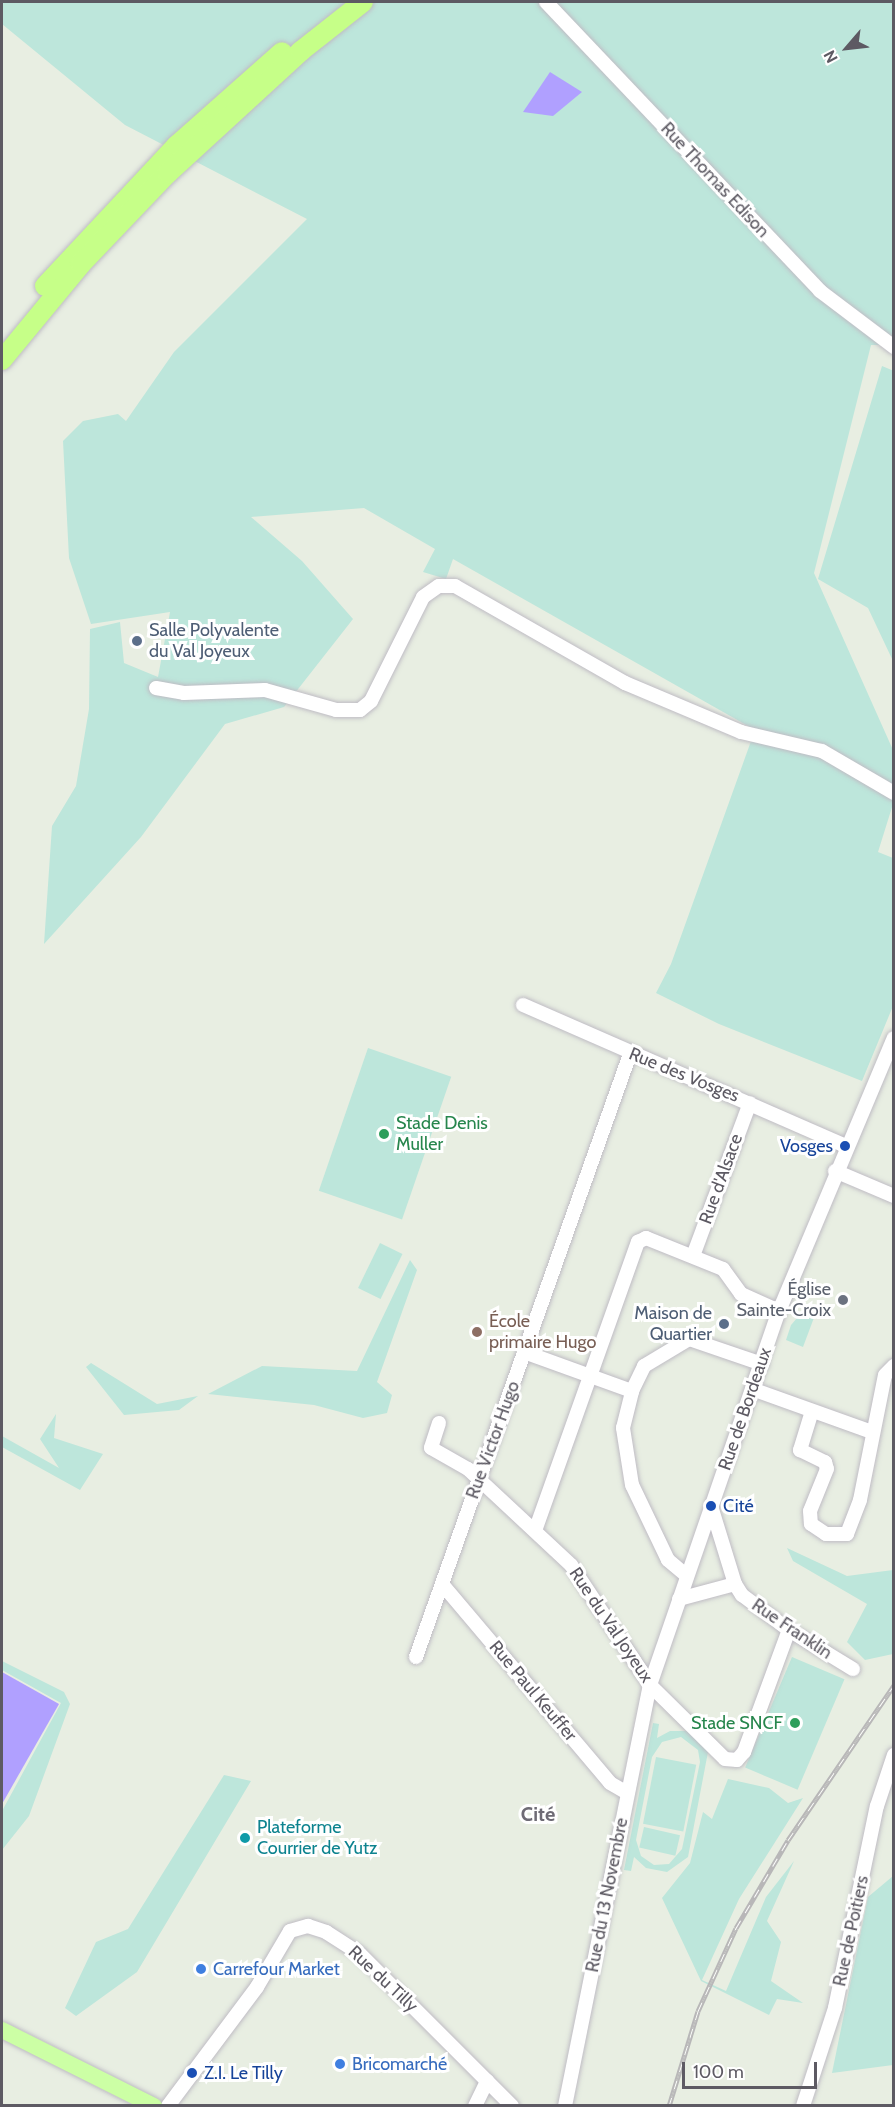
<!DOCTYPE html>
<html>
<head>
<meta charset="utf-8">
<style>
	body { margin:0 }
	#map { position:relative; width:895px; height:2107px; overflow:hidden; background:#e8eee2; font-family:Cabin,sans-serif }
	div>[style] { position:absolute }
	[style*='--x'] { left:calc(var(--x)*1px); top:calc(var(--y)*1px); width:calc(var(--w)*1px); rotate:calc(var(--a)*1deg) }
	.green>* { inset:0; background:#bde6db; transform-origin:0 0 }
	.water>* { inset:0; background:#b0a0ff }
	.roads { filter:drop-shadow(0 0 2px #bfbcc4) drop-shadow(0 0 2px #bfbcc4) }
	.minor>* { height:14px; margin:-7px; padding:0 7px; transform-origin:7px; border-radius:7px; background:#fff }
	.major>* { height:16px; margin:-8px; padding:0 8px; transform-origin:8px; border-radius:8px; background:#ccffa5 }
	.highway>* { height:20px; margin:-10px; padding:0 10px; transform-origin:10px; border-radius:10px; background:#c6ff88 }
	.rail>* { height:5px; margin-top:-2.5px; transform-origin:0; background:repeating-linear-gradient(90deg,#fff 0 9px,#b8b7b8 0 18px); box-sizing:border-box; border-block:2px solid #b8b7b8 }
	.dots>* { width:16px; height:16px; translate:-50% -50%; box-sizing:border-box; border:3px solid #fff; border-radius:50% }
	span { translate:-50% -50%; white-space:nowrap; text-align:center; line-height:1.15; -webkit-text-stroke:6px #fff; paint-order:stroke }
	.street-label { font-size:18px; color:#5d5a63 }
	.service-label { font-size:18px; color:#4e5e75 }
	.left { translate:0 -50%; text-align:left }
	.right { translate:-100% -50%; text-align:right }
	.leisure-label { font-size:18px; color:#27864d }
	.transit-label { font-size:18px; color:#164399 }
	.worship-label { font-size:18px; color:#5b616d }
	.education-label { font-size:18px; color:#785e54 }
	.culture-label { font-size:18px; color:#0d838f }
	.shop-label { font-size:18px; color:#366cbe }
	.neighbourhood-label { font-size:20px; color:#6e6b75; font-weight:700 }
	.frame { position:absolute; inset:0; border:3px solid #5d5a63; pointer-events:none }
	.north { position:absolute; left:817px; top:18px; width:60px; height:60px; -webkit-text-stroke:4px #fff; paint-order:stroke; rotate:242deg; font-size:16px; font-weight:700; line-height:24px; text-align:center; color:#5d5a63 }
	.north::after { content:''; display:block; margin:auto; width:21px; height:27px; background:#5d5a63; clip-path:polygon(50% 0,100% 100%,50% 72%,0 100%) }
	.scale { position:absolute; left:682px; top:2062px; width:135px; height:27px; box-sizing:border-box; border:3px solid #5d5a63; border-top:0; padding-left:8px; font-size:18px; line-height:21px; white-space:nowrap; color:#5d5a63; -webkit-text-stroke:4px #fff; paint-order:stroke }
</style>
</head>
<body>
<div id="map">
	<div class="green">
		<div style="clip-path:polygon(2px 2px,893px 2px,893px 345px,871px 345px,814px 573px,893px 750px,893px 804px,878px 852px,893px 858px,893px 1006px,862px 1081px,719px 1024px,656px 993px,671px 964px,755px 730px,453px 559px,446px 579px,423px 572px,435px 549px,364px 508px,251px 517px,302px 561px,353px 619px,284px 707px,225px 724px,141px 837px,44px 944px,52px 826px,76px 786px,89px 709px,90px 629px,120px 622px,124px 663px,158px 677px,170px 612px,91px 624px,69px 558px,63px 441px,83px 421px,118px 414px,126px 421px,174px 352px,307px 219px,125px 125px,2px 24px)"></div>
		<div style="clip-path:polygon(882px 366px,894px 371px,893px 661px,868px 608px,818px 579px)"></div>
		<div style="left:368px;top:1048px;width:88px;height:151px;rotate:19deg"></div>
		<div style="left:380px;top:1243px;width:25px;height:50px;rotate:26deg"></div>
		<div style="clip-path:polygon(410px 1260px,417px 1270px,377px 1382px,392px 1395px,387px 1413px,363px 1418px,314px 1405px,208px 1394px,262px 1366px,357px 1371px)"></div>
		<div style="clip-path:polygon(804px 1310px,815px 1315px,803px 1347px,786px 1340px,791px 1325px)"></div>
		<div style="clip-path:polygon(91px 1363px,157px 1404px,198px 1396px,179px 1410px,124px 1415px,86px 1367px)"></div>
		<div style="clip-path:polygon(56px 1414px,54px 1438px,103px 1454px,80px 1490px,2px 1447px,2px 1436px,59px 1468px,40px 1439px)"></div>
		<div style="clip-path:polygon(787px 1548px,847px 1576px,893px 1570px,893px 1654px,865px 1660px,847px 1642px,867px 1604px,793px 1561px)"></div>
		<div style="left:792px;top:1657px;width:57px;height:120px;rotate:23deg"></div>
		<div style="clip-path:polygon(2px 1661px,64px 1692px,70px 1704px,29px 1816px,2px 1850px,2px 1811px,61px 1703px,2px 1670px)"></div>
		<div style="clip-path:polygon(evenodd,653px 1723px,659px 1724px,657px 1738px,670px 1731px,686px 1731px,695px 1735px,708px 1752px,688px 1857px,667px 1872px,646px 1868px,634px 1857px,631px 1871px,624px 1870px,653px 1723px,681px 1737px,698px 1750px,700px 1762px,682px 1849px,669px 1864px,654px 1865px,641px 1856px,636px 1840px,652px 1757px,662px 1742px,681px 1737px)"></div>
		<div style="left:656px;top:1757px;width:41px;height:68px;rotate:11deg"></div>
		<div style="clip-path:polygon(224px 1775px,251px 1781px,137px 1972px,76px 2016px,65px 2008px,96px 1942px,128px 1929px)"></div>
		<div style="clip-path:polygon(728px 1779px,769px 1788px,788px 1803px,803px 1798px,739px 1899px,702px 1980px,726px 1991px,766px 1897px,794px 1861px,767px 1921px,781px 1942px,771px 1981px,803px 2003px,777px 1999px,769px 2015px,701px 1981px,662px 1898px,690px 1863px,703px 1812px,712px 1819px)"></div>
		<div style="left:644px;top:1827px;width:37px;height:21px;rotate:13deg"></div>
		<div style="clip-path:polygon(893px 1876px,893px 2065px,832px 2073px,868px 1897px)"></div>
	</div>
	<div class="water">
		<div style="clip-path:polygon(550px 72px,582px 92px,553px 116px,523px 112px)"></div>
		<div style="clip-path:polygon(2px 1672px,59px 1704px,2px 1804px)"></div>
	</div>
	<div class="roads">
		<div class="minor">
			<div style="--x:546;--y:2;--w:398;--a:46.5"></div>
			<div style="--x:820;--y:291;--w:93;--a:37.1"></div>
			<div style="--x:156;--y:688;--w:28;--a:10"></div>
			<div style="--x:184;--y:693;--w:81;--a:-2.1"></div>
			<div style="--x:265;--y:690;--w:74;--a:15.7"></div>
			<div style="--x:336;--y:710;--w:24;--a:0"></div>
			<div style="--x:360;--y:710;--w:14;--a:-39"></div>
			<div style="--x:371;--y:701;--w:116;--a:-63.4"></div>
			<div style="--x:423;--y:597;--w:19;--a:-35"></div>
			<div style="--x:439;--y:586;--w:16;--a:0"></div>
			<div style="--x:455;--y:586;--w:196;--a:29.7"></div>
			<div style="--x:625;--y:683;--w:126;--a:22.9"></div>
			<div style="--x:741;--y:732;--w:83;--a:13.2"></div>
			<div style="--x:822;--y:751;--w:83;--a:30.3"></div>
			<div style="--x:523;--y:1005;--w:352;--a:23.6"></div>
			<div style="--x:835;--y:1171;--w:64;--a:23"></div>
			<div style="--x:693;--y:1256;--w:163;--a:-69.6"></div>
			<div style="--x:524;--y:1352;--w:115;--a:19.9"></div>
			<div style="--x:752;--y:1389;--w:127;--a:19.7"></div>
			<div style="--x:812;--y:1411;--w:41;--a:107.1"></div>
			<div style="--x:800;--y:1450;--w:28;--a:26"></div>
			<div style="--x:825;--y:1462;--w:7;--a:74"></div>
			<div style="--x:827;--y:1469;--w:45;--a:112"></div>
			<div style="--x:810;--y:1511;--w:13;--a:86"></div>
			<div style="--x:811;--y:1524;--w:18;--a:34"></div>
			<div style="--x:826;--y:1534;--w:21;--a:0"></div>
			<div style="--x:847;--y:1534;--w:36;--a:-69"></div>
			<div style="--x:860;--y:1500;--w:127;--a:-78.7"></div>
			<div style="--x:885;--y:1375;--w:13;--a:-45"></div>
			<div style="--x:439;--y:1423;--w:26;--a:108"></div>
			<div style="--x:431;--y:1448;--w:43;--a:29.6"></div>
			<div style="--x:468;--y:1469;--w:141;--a:43"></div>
			<div style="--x:571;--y:1565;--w:144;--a:56.6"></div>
			<div style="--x:650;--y:1685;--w:105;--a:44.6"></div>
			<div style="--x:725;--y:1759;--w:12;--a:5"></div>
			<div style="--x:737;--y:1760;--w:11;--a:-49"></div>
			<div style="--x:744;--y:1752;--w:130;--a:-69.8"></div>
			<div style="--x:711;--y:1506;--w:82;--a:72.9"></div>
			<div style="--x:735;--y:1584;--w:13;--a:58"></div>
			<div style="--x:742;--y:1595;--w:59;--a:36.7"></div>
			<div style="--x:789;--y:1630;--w:75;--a:31.4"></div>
			<div style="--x:536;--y:1528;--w:304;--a:-70.4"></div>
			<div style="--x:638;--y:1242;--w:9;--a:-27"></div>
			<div style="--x:646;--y:1238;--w:83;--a:21.9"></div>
			<div style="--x:723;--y:1269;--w:31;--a:54"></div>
			<div style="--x:741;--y:1294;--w:42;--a:24.1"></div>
			<div style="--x:687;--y:1576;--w:25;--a:-140"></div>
			<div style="--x:668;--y:1560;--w:83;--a:-115.6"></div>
			<div style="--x:632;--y:1485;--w:58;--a:-99"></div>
			<div style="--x:623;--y:1428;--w:38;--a:-76"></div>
			<div style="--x:632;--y:1391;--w:28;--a:-64"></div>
			<div style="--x:644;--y:1366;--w:52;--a:-31"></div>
			<div style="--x:689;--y:1339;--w:77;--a:18.9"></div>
			<div style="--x:442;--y:1584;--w:260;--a:49.8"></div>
			<div style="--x:610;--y:1783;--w:20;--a:30"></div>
			<div style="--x:679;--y:1599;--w:58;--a:-15"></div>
			<div style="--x:416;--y:1657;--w:640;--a:-70.46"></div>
			<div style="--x:168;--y:2106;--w:149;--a:-53.2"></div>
			<div style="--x:257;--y:1987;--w:65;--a:-59.5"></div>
			<div style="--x:290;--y:1931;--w:19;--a:-16"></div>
			<div style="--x:308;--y:1926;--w:19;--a:18"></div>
			<div style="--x:326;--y:1932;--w:40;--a:32.9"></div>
			<div style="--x:360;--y:1954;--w:215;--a:45"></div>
			<div style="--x:475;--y:2106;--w:28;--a:-64"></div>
			<div style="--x:565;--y:2106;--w:429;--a:-78.6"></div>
			<div style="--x:650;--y:1685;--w:396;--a:-71"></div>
			<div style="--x:779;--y:1311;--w:296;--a:-67.2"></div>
			<div style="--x:803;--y:2106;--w:103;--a:-71.9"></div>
			<div style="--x:835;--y:2008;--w:206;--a:-78.3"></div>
			<div style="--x:877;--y:1806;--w:54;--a:-71.6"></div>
		</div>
		<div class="major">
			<div style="--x:2;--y:2030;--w:170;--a:26.6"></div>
		</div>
		<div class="highway">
			<div style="--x:45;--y:286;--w:193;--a:-46.9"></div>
			<div style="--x:177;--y:145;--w:140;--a:-41.5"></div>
			<div style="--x:2;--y:360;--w:124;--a:-50.5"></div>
			<div style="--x:81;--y:264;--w:126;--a:-46.3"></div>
			<div style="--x:168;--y:173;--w:180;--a:-42.5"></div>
			<div style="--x:301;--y:51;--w:79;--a:-38.3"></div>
		</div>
	</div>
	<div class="rail">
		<div style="--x:669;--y:2106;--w:99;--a:-73"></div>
		<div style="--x:698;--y:2011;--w:91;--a:-65.4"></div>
		<div style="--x:736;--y:1928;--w:102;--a:-59.4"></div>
		<div style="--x:788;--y:1840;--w:188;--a:-55.6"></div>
	</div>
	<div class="dots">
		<div style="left:137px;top:641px;background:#5c6f8a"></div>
		<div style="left:384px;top:1134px;background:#2e9e5b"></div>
		<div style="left:845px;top:1146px;background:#1a4fb4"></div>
		<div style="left:843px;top:1300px;background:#6b7280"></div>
		<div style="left:724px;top:1324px;background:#5c6f8a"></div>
		<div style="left:477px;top:1332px;background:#8d6e63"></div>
		<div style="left:711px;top:1506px;background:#1a4fb4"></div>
		<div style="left:795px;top:1723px;background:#2e9e5b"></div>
		<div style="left:245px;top:1838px;background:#0f9aa8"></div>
		<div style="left:201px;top:1969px;background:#3f7fe0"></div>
		<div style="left:340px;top:2064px;background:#3f7fe0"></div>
		<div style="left:192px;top:2073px;background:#1a4fb4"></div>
	</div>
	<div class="street-label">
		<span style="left:715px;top:180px;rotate:47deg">Rue Thomas Edison</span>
		<span style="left:684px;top:1075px;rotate:22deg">Rue des Vosges</span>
		<span style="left:721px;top:1179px;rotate:-70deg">Rue d'Alsace</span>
		<span style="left:745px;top:1409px;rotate:-71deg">Rue de Bordeaux</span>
		<span style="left:493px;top:1440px;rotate:-70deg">Rue Victor Hugo</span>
		<span style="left:611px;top:1625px;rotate:56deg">Rue du Val Joyeux</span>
		<span style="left:792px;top:1629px;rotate:34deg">Rue Franklin</span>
		<span style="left:533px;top:1691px;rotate:50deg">Rue Paul Keuffer</span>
		<span style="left:607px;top:1895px;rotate:-79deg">Rue du 13 Novembre</span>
		<span style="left:851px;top:1931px;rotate:-78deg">Rue de Poitiers</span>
		<span style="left:383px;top:1979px;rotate:43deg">Rue du Tilly</span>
	</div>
	<div class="service-label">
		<span class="left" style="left:149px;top:641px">Salle Polyvalente<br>du Val Joyeux</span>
		<span class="right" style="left:712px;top:1324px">Maison de<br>Quartier</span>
	</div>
	<div class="leisure-label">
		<span class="left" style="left:396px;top:1134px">Stade Denis<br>Muller</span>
		<span class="right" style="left:783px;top:1723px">Stade SNCF</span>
	</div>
	<div class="transit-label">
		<span class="right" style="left:833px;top:1146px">Vosges</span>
		<span class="left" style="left:723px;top:1506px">Cité</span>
		<span class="left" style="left:204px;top:2073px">Z.I. Le Tilly</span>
	</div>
	<div class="worship-label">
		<span class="right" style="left:831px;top:1300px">Église<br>Sainte-Croix</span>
	</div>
	<div class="education-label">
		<span class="left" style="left:489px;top:1332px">École<br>primaire Hugo</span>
	</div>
	<div class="culture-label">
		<span class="left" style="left:257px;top:1838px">Plateforme<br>Courrier de Yutz</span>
	</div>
	<div class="shop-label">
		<span class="left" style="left:213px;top:1969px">Carrefour Market</span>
		<span class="left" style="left:352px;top:2064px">Bricomarché</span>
	</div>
	<div class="neighbourhood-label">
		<span style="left:538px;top:1814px">Cité</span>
	</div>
	<div class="frame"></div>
	<div class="north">N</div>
	<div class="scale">100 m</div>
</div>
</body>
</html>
